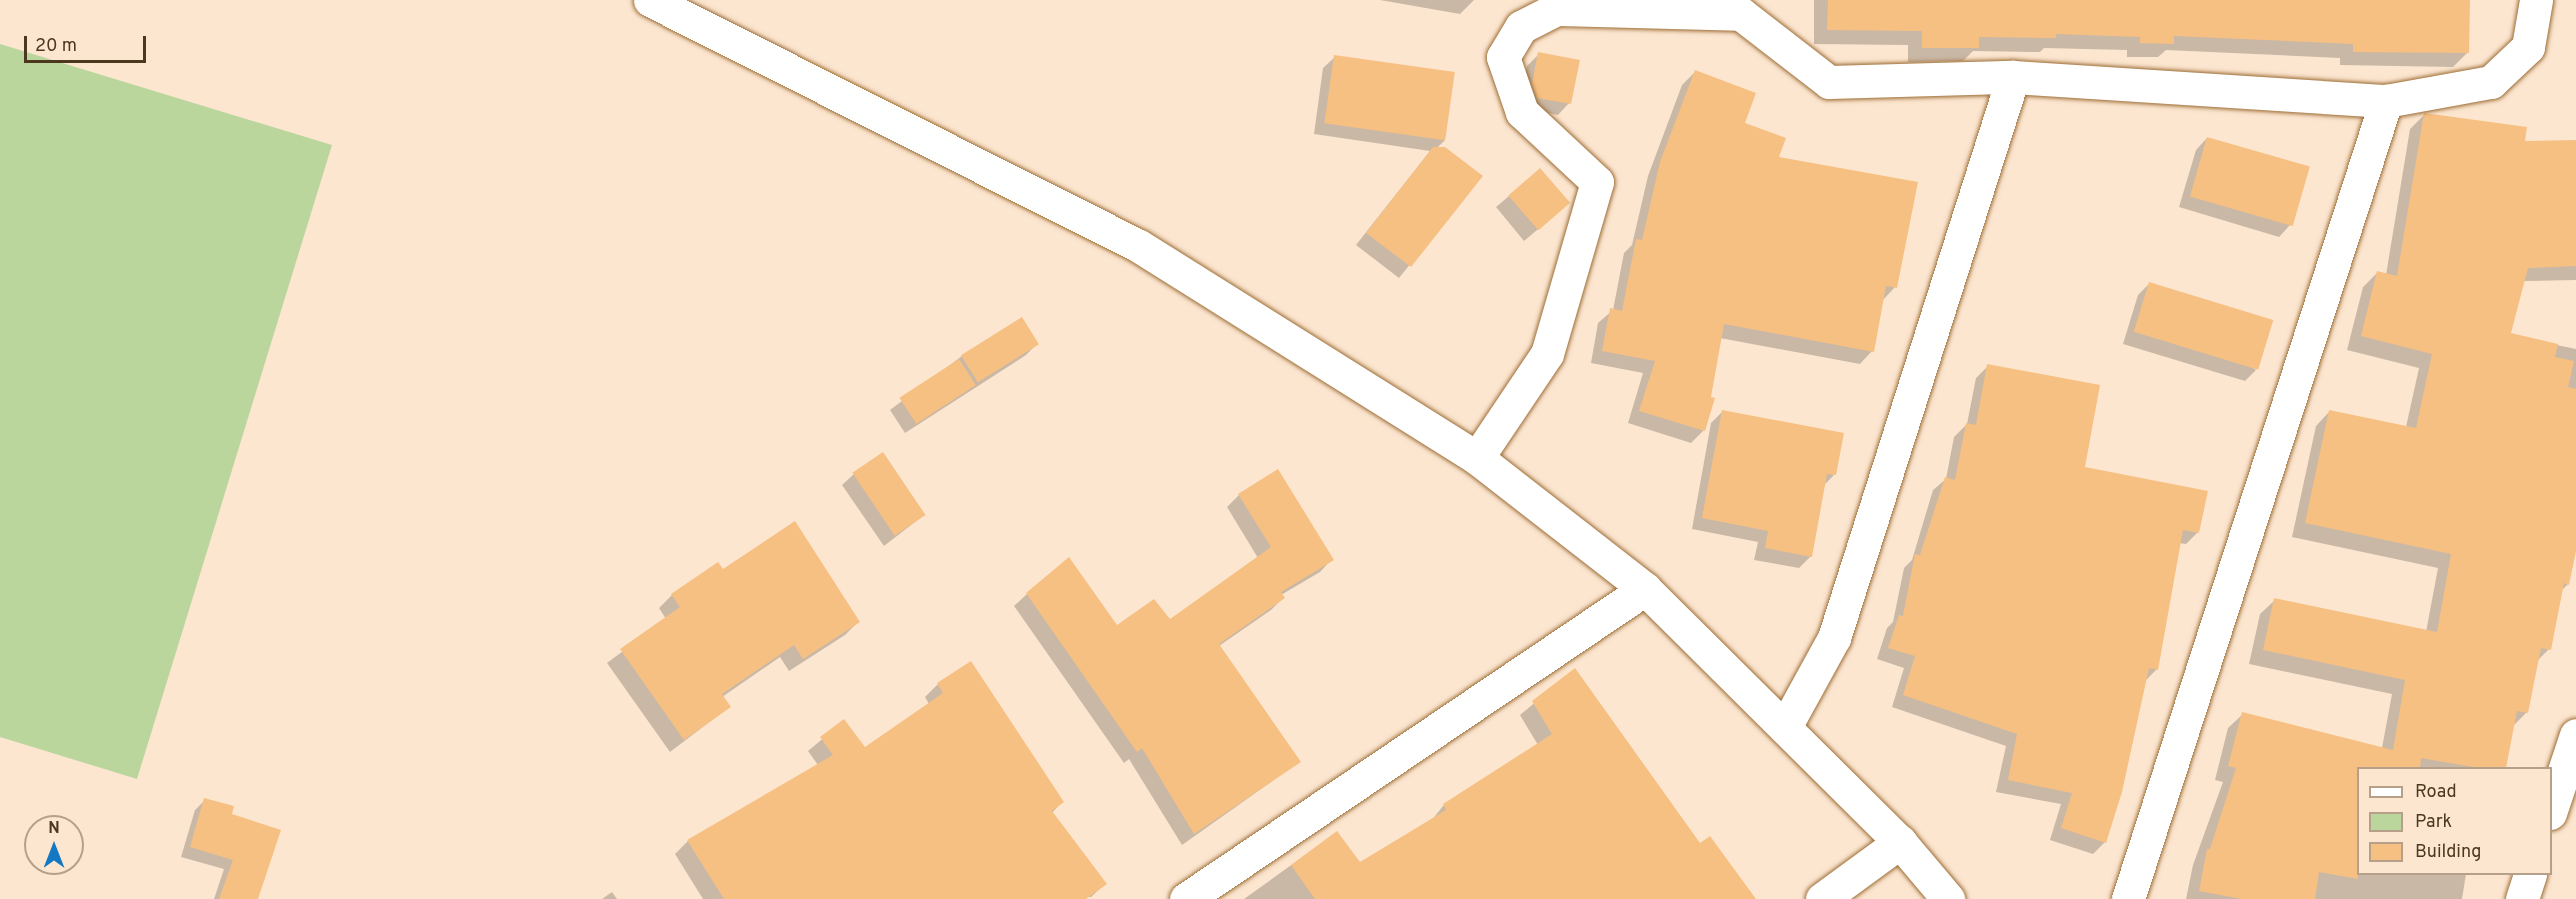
<!DOCTYPE html>
<html>
<head>
<meta charset="utf-8">
<style>
	body { margin:0 }
	#map { position:relative; width:2576px; height:899px; overflow:hidden; background:#fce6d0; font-family:Overpass,sans-serif }
	div>[style] { position:absolute }
	[style*='--x'] { left:calc(var(--x)*1px); top:calc(var(--y)*1px); width:calc(var(--w)*1px); rotate:calc(var(--a)*1deg) }
	.green>* { inset:0; background:#bbd69d }
	.shadow>* { inset:0; background:#0003 }
	.building>* { inset:0; background:#f7c083; transform-origin:0 0 }
	.roads { filter:drop-shadow(0 0 2px #9d6d35) drop-shadow(0 0 2px #9d6d35) }
	.street>* { height:33px; margin:-16.5px; padding:0 16.5px; transform-origin:16.5px; border-radius:16.5px; background:#fff }
	.secondary>* { height:33px; margin:-16.5px; padding:0 16.5px; transform-origin:16.5px; border-radius:16.5px; background:#fff }
	span { translate:-50% -50%; white-space:nowrap; text-align:center; line-height:1.15; -webkit-text-stroke:6px #fce6d0; paint-order:stroke }
	.legend { position:absolute; left:2357px; top:767px; width:195px; height:108px; box-sizing:border-box; background:#fce6d0; border:2px solid #b6a089; margin:0; padding:8px 10px; list-style:none; font-size:18px; color:#4c371f }
	.legend li { display:flex; align-items:center; gap:12px; height:30px }
	.legend b { width:30px; border:2px solid #b6a089 }
	.north { position:absolute; left:24px; top:815px; width:60px; height:60px; box-sizing:border-box; background:#fce6d0; border:2px solid #b6a089; border-radius:50%; rotate:0deg; font-size:16px; font-weight:700; line-height:24px; text-align:center; color:#4c371f }
	.north::after { content:''; display:block; margin:auto; width:21px; height:27px; background:#1478c3; clip-path:polygon(50% 0,100% 100%,50% 72%,0 100%) }
	.scale { position:absolute; left:24px; top:36px; width:122px; height:27px; box-sizing:border-box; border:3px solid #4c371f; border-top:0; padding-left:8px; font-size:18px; line-height:21px; white-space:nowrap; color:#4c371f; -webkit-text-stroke:4px #fce6d0; paint-order:stroke }
</style>
</head>
<body>
<div id="map">
	<div class="green">
		<div style="clip-path:polygon(0 44px,332px 145px,137px 779px,0 737px)"></div>
	</div>
	<div class="shadow">
		<div style="clip-path:polygon(1380px 0,1474px 0,1460px 14px)"></div>
		<div style="clip-path:polygon(1814px 0,2468px 0,2468px 52px,2453px 67px,2340px 65px,2340px 58px,2166px 50px,2158px 57px,2127px 57px,2127px 50px,2044px 48px,2040px 52px,1973px 51px,1963px 61px,1908px 62px,1908px 45px,1814px 44px)"></div>
		<div style="clip-path:polygon(1539px 54px,1569px 103px,1558px 115px,1526px 109px,1521px 96px,1527px 66px)"></div>
		<div style="clip-path:polygon(1335px 57px,1445px 140px,1437px 148px,1481px 176px,1399px 278px,1356px 245px,1430px 151px,1314px 134px,1323px 68px)"></div>
		<div style="clip-path:polygon(1695px 72px,1895px 287px,1882px 301px,1872px 351px,1860px 364px,1720px 338px,1704px 430px,1691px 443px,1628px 423px,1643px 373px,1591px 363px,1598px 323px,1613px 310px,1624px 253px,1632px 245px,1648px 176px,1682px 85px)"></div>
		<div style="clip-path:polygon(2424px 115px,2523px 143px,2576px 141px,2576px 280px,2523px 281px,2509px 335px,2576px 349px,2576px 543px,2568px 584px,2561px 591px,2549px 649px,2537px 661px,2527px 712px,2512px 727px,2502px 768px,2358px 768px,2358px 874px,2466px 874px,2462px 899px,2186px 899px,2193px 865px,2223px 782px,2215px 780px,2228px 728px,2243px 714px,2382px 748px,2392px 694px,2249px 664px,2260px 614px,2275px 600px,2426px 632px,2438px 568px,2292px 537px,2316px 426px,2330px 411px,2406px 427px,2419px 368px,2347px 350px,2363px 287px,2377px 273px,2386px 275px,2410px 129px)"></div>
		<div style="clip-path:polygon(2207px 138px,2290px 225px,2279px 237px,2179px 207px,2196px 150px)"></div>
		<div style="clip-path:polygon(1540px 170px,1556px 214px,1524px 241px,1496px 207px)"></div>
		<div style="clip-path:polygon(2149px 284px,2256px 370px,2245px 381px,2123px 344px,2138px 295px)"></div>
		<div style="clip-path:polygon(1037px 344px,1026px 355px,905px 433px,890px 410px,962px 356px)"></div>
		<div style="clip-path:polygon(1988px 366px,2083px 469px,2198px 532px,2186px 544px,2179px 543px,2157px 669px,2145px 681px,2105px 842px,2093px 854px,2050px 840px,2061px 804px,1996px 792px,2006px 746px,1892px 707px,1904px 668px,1877px 659px,1887px 628px,1893px 622px,1904px 568px,1912px 560px,1933px 490px,1946px 479px,1954px 437px,1967px 424px,1976px 378px)"></div>
		<div style="clip-path:polygon(1722px 412px,1834px 475px,1824px 485px,1811px 556px,1799px 568px,1754px 560px,1758px 542px,1692px 529px,1711px 423px)"></div>
		<div style="clip-path:polygon(854px 474px,924px 515px,884px 546px,842px 485px)"></div>
		<div style="clip-path:polygon(1239px 495px,1332px 559px,1320px 572px,1281px 595px,1283px 598px,1271px 610px,1219px 646px,1299px 762px,1182px 845px,1129px 759px,1124px 763px,1014px 606px,1027px 594px,1117px 628px,1169px 621px,1258px 558px,1227px 507px)"></div>
		<div style="clip-path:polygon(722px 571px,858px 622px,845px 635px,789px 671px,780px 657px,722px 697px,729px 707px,670px 752px,607px 663px,666px 619px,659px 608px,672px 595px)"></div>
		<div style="clip-path:polygon(1574px 670px,1699px 845px,1754px 899px,1244px 899px,1336px 833px,1360px 864px,1432px 820px,1443px 806px,1538px 745px,1520px 715px)"></div>
		<div style="clip-path:polygon(938px 684px,1062px 802px,1052px 813px,1105px 884px,1091px 897px,703px 899px,675px 854px,688px 841px,818px 765px,808px 751px,844px 721px,865px 749px,929px 704px,925px 697px)"></div>
		<div style="clip-path:polygon(205px 800px,230px 815px,256px 899px,214px 899px,224px 869px,181px 857px,195px 810px)"></div>
		<div style="clip-path:polygon(612px 892px,617px 899px,602px 899px)"></div>
	</div>
	<div class="building">
		<div style="clip-path:polygon(1828px 0,2470px 0,2469px 53px,2353px 52px,2353px 44px,2174px 36px,2174px 44px,2140px 43px,2140px 37px,2056px 34px,2056px 38px,1979px 37px,1979px 48px,1922px 48px,1922px 31px,1827px 30px)"></div>
		<div style="clip-path:polygon(1538px 52px,1580px 60px,1571px 104px,1537px 98px,1532px 84px)"></div>
		<div style="left:1334px;top:55px;width:122px;height:69px;rotate:8deg"></div>
		<div style="clip-path:polygon(1695px 70px,1756px 93px,1745px 123px,1786px 138px,1779px 157px,1918px 182px,1897px 288px,1886px 286px,1874px 352px,1724px 324px,1711px 397px,1715px 398px,1705px 431px,1639px 411px,1655px 361px,1602px 351px,1610px 308px,1622px 311px,1636px 239px,1642px 240px,1660px 162px)"></div>
		<div style="clip-path:polygon(2424px 113px,2527px 127px,2525px 141px,2576px 140px,2576px 266px,2528px 268px,2511px 333px,2558px 344px,2555px 357px,2574px 361px,2568px 387px,2576px 389px,2576px 551px,2569px 585px,2564px 583px,2551px 650px,2541px 648px,2528px 713px,2517px 711px,2506px 768px,2479px 768px,2421px 758px,2420px 768px,2358px 768px,2358px 879px,2319px 872px,2315px 899px,2242px 899px,2199px 891px,2207px 849px,2210px 849px,2236px 768px,2228px 766px,2242px 712px,2393px 750px,2405px 680px,2263px 650px,2274px 598px,2437px 632px,2451px 554px,2305px 523px,2329px 410px,2416px 428px,2432px 354px,2361px 336px,2377px 271px,2397px 276px)"></div>
		<div style="left:2207px;top:137px;width:107px;height:62px;rotate:16deg"></div>
		<div style="clip-path:polygon(1433px 147px,1445px 147px,1483px 176px,1411px 267px,1366px 233px)"></div>
		<div style="left:1540px;top:168px;width:46px;height:42px;rotate:49deg"></div>
		<div style="left:2149px;top:282px;width:130px;height:52px;rotate:17deg"></div>
		<div style="left:1022px;top:317px;width:32px;height:72px;rotate:58deg"></div>
		<div style="left:959px;top:359px;width:31px;height:71px;rotate:57deg"></div>
		<div style="clip-path:polygon(1987px 364px,2100px 385px,2085px 467px,2208px 491px,2199px 533px,2183px 530px,2158px 670px,2149px 668px,2122px 792px,2106px 843px,2061px 828px,2072px 793px,2008px 780px,2017px 734px,1903px 695px,1915px 656px,1888px 648px,1899px 615px,1903px 616px,1915px 554px,1920px 555px,1945px 477px,1955px 480px,1966px 423px,1976px 425px)"></div>
		<div style="clip-path:polygon(1722px 410px,1844px 433px,1836px 475px,1827px 474px,1812px 557px,1765px 548px,1768px 531px,1702px 518px)"></div>
		<div style="left:883px;top:452px;width:76px;height:37px;rotate:56deg"></div>
		<div style="clip-path:polygon(1278px 469px,1334px 560px,1281px 592px,1285px 598px,1219px 644px,1301px 762px,1194px 834px,1142px 748px,1137px 752px,1026px 593px,1069px 557px,1117px 625px,1154px 599px,1170px 619px,1271px 547px,1238px 494px)"></div>
		<div style="clip-path:polygon(795px 521px,860px 622px,803px 659px,794px 645px,722px 694px,731px 707px,684px 740px,620px 649px,680px 607px,671px 594px,718px 562px,723px 569px)"></div>
		<div style="clip-path:polygon(971px 661px,1064px 802px,1052px 811px,1107px 884px,1086px 899px,724px 899px,687px 840px,833px 755px,820px 737px,844px 719px,865px 747px,943px 693px,937px 683px)"></div>
		<div style="clip-path:polygon(1575px 668px,1700px 843px,1710px 836px,1756px 899px,1315px 899px,1291px 865px,1337px 831px,1360px 862px,1446px 810px,1443px 804px,1552px 734px,1532px 701px)"></div>
		<div style="clip-path:polygon(204px 798px,234px 806px,232px 814px,281px 830px,258px 899px,219px 899px,233px 860px,190px 847px)"></div>
	</div>
	<div class="roads">
		<div class="street">
			<div style="--x:1477;--y:458;--w:125;--a:-56.1"></div>
			<div style="--x:1547;--y:354;--w:179;--a:-73.8"></div>
			<div style="--x:1597;--y:182;--w:103;--a:-137"></div>
			<div style="--x:1522;--y:112;--w:58;--a:-109.1"></div>
			<div style="--x:1503;--y:57;--w:35;--a:-59"></div>
			<div style="--x:1521;--y:27;--w:39;--a:-27"></div>
			<div style="--x:1556;--y:9;--w:185;--a:1.5"></div>
			<div style="--x:1741;--y:14;--w:111;--a:37.7"></div>
			<div style="--x:1829;--y:82;--w:184;--a:-1.6"></div>
			<div style="--x:2013;--y:77;--w:374;--a:3.7"></div>
			<div style="--x:2386;--y:101;--w:107;--a:-10.3"></div>
			<div style="--x:2491;--y:82;--w:51;--a:-43.4"></div>
			<div style="--x:2528;--y:47;--w:48;--a:-80.3"></div>
			<div style="--x:1785;--y:727;--w:102;--a:-61.2"></div>
			<div style="--x:1834;--y:638;--w:589;--a:-72.3"></div>
			<div style="--x:2550;--y:813;--w:82;--a:-71.6"></div>
			<div style="--x:1186;--y:899;--w:554;--a:-34.03"></div>
			<div style="--x:1822;--y:899;--w:97;--a:-36.2"></div>
			<div style="--x:2128;--y:899;--w:839;--a:-72.08"></div>
			<div style="--x:2522;--y:899;--w:26;--a:-72"></div>
		</div>
		<div class="secondary">
			<div style="--x:650;--y:0;--w:547;--a:26.71"></div>
			<div style="--x:1139;--y:246;--w:399;--a:32.1"></div>
			<div style="--x:1477;--y:458;--w:213;--a:37.9"></div>
			<div style="--x:1645;--y:589;--w:359;--a:44.8"></div>
			<div style="--x:1900;--y:842;--w:75;--a:49.9"></div>
		</div>
	</div>
	<ul class="legend">
	<li><b style="height:8px;background:#fff"></b>Road</li>
	<li><b style="height:16px;background:#bbd69d"></b>Park</li>
	<li><b style="height:16px;background:#f7c083"></b>Building</li>
	</ul>
	<div class="north">N</div>
	<div class="scale">20 m</div>
</div>
</body>
</html>
